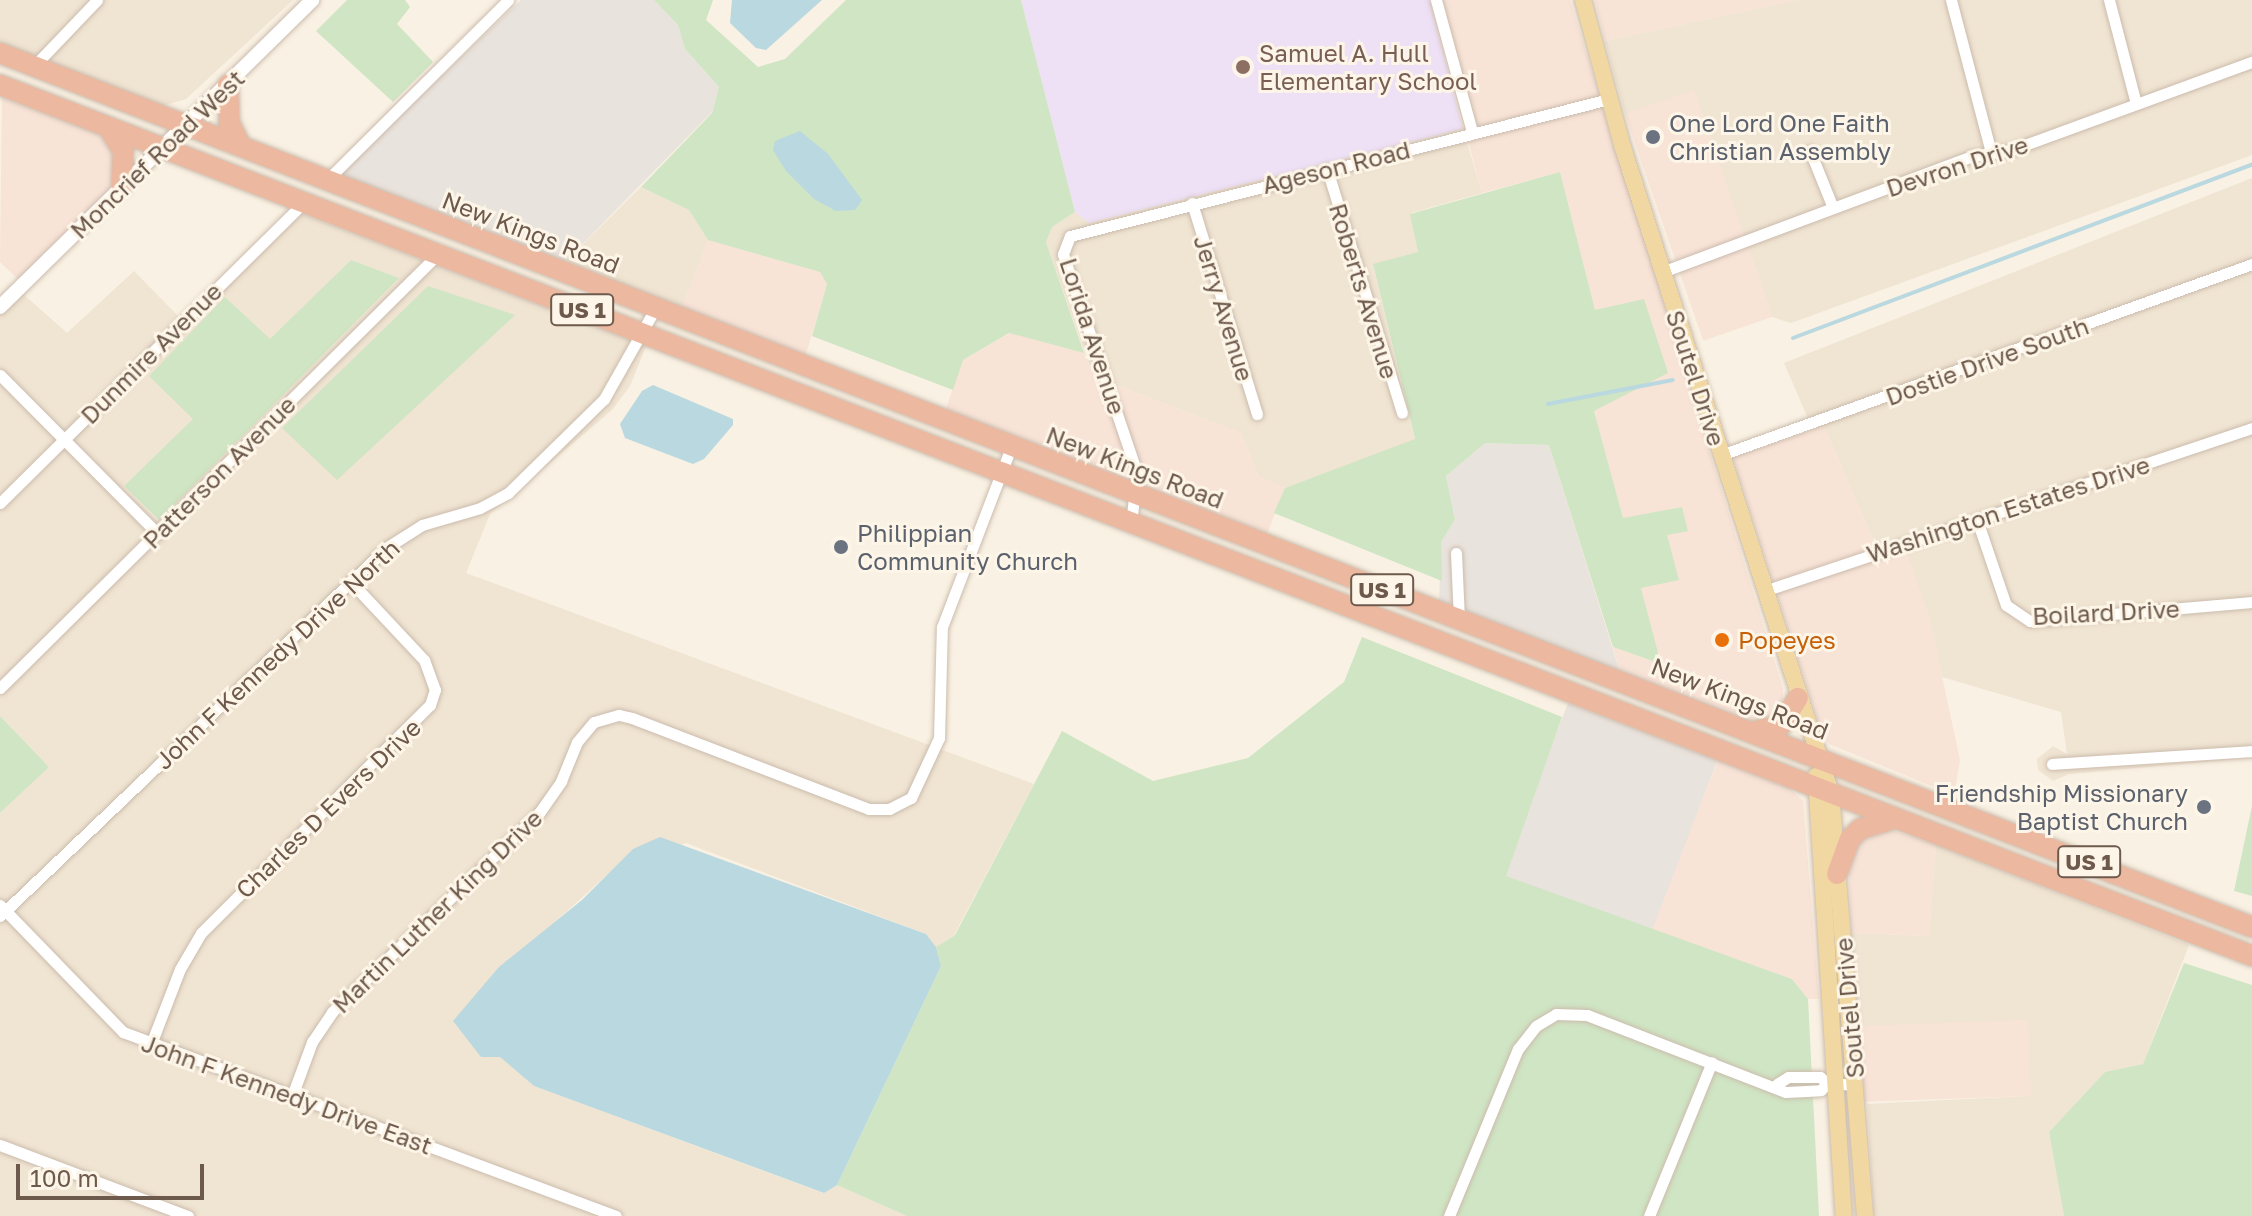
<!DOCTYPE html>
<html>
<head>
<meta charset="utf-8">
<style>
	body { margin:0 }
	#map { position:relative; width:2252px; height:1216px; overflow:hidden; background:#f9f1e3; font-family:"Golos Text",sans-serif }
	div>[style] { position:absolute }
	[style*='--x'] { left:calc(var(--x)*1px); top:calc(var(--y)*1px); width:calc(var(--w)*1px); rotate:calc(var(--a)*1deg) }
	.residential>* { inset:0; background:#f0e4d2 }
	.commercial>* { inset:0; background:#f8e3d7; transform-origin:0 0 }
	.industrial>* { inset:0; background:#e9e3dd; transform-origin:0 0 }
	.education>* { inset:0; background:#eee0f5 }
	.green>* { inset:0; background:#cfe5c3 }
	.water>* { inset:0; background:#bad8e0 }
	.stream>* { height:4px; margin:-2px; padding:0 2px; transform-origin:2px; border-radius:2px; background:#bad8e0 }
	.roads { filter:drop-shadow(0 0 2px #cbbcad) drop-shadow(0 0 2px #cbbcad) }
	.street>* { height:11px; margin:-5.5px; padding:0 5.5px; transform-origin:5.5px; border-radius:5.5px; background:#fff }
	.secondary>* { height:14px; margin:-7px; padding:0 7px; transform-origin:7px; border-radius:7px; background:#fff }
	.primary>* { height:16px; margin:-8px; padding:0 8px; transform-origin:8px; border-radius:8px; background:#f1d8a2 }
	.highway>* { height:20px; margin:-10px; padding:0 10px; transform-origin:10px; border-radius:10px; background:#edb8a0 }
	.dots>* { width:22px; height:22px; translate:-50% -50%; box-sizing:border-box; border:4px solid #fdf6e8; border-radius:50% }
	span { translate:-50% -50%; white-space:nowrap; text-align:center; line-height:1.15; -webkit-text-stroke:6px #fdf6e8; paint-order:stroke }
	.shield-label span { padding:2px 6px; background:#fdf6e8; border:2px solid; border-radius:6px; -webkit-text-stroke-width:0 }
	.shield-label { font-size:22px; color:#6e5a4c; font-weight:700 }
	.education-label { font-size:24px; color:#785e54 }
	.left { translate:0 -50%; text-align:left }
	.worship-label { font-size:24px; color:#5b616d }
	.right { translate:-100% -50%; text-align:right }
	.street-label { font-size:24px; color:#6e5a4c }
	.food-label { font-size:24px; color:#c56008 }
	.scale { position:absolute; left:16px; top:1164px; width:188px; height:36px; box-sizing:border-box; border:4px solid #6e5a4c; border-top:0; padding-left:10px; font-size:24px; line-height:28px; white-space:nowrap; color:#6e5a4c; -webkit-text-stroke:6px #fdf6e8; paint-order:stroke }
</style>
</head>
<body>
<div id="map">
	<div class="residential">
		<div style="clip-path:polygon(0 0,293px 0,186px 99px,162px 106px,0 45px)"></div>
		<div style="clip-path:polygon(1797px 0,2252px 0,2252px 155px,1791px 323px,1772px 317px,1694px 91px,1625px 114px,1605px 41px)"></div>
		<div style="clip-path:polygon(1463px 129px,1482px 193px,1411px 213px,1418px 252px,1373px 265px,1415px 440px,1285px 488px,1258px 476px,1241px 433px,1093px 376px,1046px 242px,1052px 227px,1075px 212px,1089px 223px)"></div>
		<div style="clip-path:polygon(2252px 178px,2252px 758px,2069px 774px,2053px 781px,2038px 770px,2037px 759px,2053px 746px,2067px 754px,2061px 712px,1942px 677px,1930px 620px,1906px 552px,1881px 559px,1824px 426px,1813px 430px,1784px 363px)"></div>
		<div style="clip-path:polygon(641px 187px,689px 210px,708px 240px,680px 313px,563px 264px)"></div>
		<div style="clip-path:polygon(evenodd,291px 210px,646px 346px,630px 386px,612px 410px,490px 514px,466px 573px,1034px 784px,954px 935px,936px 947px,926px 934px,686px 843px,610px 872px,544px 932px,500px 1057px,534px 1086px,823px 1193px,837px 1185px,907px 1216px,0 1216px,0 813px,49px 767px,0 716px,0 315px,22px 293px,67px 333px,134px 271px,180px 318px,291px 210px,351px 260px,399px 278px,158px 520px,124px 486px,194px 419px,226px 298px,270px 340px,351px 260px)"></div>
		<div style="clip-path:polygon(1936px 845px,2189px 945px,2143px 1064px,2105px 1072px,2049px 1132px,2064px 1216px,1874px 1216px,1867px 1104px,2029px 1096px,2028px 1020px,1859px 1030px,1851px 933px,1929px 936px)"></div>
	</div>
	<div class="commercial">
		<div style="clip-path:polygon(1430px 0,1570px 0,1783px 689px,1782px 715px,1757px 725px,1620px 672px,1613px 647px,1660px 664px,1641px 588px,1667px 534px,1688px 530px,1681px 507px,1623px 519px,1594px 411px,1667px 373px,1595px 311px,1560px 172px,1482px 193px)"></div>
		<div style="clip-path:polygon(1595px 0,1797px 0,1605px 41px)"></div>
		<div style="left:1694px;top:90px;width:240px;height:73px;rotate:71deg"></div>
		<div style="clip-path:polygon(2px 98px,99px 134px,115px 156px,111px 187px,19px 280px,0 262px)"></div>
		<div style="clip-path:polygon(708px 240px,820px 272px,827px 284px,804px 361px,680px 313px)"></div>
		<div style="clip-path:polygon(1010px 333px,1084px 353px,1093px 376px,1241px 433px,1258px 476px,1285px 488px,1265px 539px,944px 414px,963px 360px)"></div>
		<div style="clip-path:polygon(1824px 426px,1881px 559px,1906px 551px,1930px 620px,1960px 760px,1954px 795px,1829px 744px,1822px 733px,1733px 457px)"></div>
		<div style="clip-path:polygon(1718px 760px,1788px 787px,1803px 801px,1819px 999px,1808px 999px,1792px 979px,1651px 929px)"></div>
		<div style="clip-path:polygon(1882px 827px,1936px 845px,1929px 936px,1851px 933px,1849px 862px,1858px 838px)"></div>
		<div style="left:2028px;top:1020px;width:76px;height:169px;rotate:88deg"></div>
	</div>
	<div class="industrial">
		<div style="clip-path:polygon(521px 0,654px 0,678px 25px,685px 49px,719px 87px,712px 112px,563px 264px,338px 175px)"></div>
		<div style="clip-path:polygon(1485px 443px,1549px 445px,1620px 672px,1439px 603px,1441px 542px,1455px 518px,1446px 476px)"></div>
		<div style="left:1568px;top:703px;width:160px;height:184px;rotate:21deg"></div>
	</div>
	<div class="education">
		<div style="clip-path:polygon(1021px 0,1430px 0,1463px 129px,1089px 223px,1075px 212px)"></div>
	</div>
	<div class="green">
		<div style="clip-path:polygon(347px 0,405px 0,410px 7px,397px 24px,433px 62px,393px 102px,316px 31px)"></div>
		<div style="clip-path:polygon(654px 0,713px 0,706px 20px,758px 67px,785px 59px,846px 0,1021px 0,1075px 212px,1052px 227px,1046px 242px,1084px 353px,1009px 333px,963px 360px,953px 390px,812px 336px,827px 284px,820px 272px,708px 240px,689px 210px,641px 187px,712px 113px,719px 87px,685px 49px,678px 25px)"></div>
		<div style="clip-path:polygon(1560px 172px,1595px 310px,1644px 299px,1668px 373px,1594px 411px,1623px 518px,1682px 507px,1688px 531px,1667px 535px,1679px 580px,1641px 588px,1661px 664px,1613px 647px,1549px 445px,1485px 443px,1446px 476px,1455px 519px,1441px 542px,1442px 581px,1274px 513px,1285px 488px,1415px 439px,1373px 264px,1418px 252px,1410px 214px)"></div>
		<div style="clip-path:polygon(351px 260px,399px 278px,159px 520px,124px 486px,193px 419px,149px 376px,225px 297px,270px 339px)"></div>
		<div style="clip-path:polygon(428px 286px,515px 315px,337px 480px,282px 428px)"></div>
		<div style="clip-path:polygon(1362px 637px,1562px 717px,1506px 876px,1792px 979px,1808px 999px,1819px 1216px,907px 1216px,837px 1185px,941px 966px,936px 947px,955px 935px,1062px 731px,1153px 781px,1248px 758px,1344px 682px)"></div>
		<div style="clip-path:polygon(0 716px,49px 767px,0 813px)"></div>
		<div style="clip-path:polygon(2252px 806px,2252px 896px,2234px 891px)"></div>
		<div style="clip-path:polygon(2184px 963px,2252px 985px,2252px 1216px,2064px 1216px,2049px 1132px,2105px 1072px,2143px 1064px)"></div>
	</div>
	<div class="water">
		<div style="clip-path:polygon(732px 0,822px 0,766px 50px,756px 48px,730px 23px)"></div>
		<div style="clip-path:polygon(800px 131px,828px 154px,862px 200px,855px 210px,836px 211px,814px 199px,786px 171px,773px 150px,775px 141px)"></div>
		<div style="clip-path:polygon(653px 385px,733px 419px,733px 425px,704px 459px,693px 464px,625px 438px,620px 424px,642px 391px)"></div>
		<div style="clip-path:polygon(660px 837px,926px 934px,936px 947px,941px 966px,837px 1185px,824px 1193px,534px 1086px,500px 1057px,481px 1057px,453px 1021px,499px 967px,582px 900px,633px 849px)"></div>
	</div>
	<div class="stream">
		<div style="--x:1793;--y:338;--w:491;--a:-20.7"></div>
		<div style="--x:1548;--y:404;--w:127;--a:-10.9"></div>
	</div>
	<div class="roads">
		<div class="street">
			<div style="--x:1436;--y:0;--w:137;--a:74.7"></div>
			<div style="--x:1951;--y:0;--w:158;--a:75.3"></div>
			<div style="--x:2109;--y:0;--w:107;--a:75.4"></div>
			<div style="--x:34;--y:66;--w:91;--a:-46.3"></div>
			<div style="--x:1810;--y:151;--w:61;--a:68"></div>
			<div style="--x:1327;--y:169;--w:255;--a:72.9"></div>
			<div style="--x:327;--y:180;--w:255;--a:-44.8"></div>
			<div style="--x:1192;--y:203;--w:221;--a:72.9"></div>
			<div style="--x:1662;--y:272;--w:332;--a:-20.5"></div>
			<div style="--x:1973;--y:156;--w:38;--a:-9"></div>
			<div style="--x:2011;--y:150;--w:257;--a:-20.1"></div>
			<div style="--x:0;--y:375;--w:224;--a:45.2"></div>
			<div style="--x:1721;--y:455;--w:564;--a:-19.78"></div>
			<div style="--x:0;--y:503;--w:426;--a:-44.7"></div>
			<div style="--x:1977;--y:520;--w:90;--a:71.2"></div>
			<div style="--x:2006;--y:605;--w:29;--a:34"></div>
			<div style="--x:2030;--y:621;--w:223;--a:-4.9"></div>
			<div style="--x:1131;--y:523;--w:50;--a:-83.2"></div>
			<div style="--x:1137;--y:473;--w:231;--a:-108.7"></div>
			<div style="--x:1063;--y:254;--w:19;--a:-69"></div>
			<div style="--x:1070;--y:236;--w:556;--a:-14.26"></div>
			<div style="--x:1456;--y:553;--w:66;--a:87.4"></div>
			<div style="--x:1764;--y:591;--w:515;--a:-18.47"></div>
			<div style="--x:0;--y:688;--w:615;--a:-44.74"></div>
			<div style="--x:2052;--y:764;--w:200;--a:-3.7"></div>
			<div style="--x:0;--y:905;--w:177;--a:45.9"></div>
			<div style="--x:123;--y:1032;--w:526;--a:20.47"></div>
			<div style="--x:0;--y:916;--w:533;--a:-43.63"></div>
			<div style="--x:386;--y:548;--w:43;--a:-32.6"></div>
			<div style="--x:422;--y:525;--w:60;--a:-16.3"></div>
			<div style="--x:480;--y:508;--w:32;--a:-28"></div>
			<div style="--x:508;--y:493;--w:134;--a:-44.4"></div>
			<div style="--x:604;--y:399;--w:103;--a:-60.5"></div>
			<div style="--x:151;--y:1044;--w:80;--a:-68.9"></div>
			<div style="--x:180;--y:969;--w:42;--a:-59.7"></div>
			<div style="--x:201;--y:933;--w:323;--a:-44.9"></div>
			<div style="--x:430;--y:705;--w:16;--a:-72"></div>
			<div style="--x:435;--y:690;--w:32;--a:-110"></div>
			<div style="--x:424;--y:660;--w:108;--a:-133.1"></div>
			<div style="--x:1777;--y:1084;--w:13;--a:-32"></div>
			<div style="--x:1788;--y:1077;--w:32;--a:0"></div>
			<div style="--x:1820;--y:1077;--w:9;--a:41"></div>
			<div style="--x:1827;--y:1083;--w:29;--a:4"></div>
			<div style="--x:292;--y:1096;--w:58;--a:-69.7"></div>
			<div style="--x:312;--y:1042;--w:36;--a:-56"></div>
			<div style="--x:332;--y:1012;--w:287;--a:-43.9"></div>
			<div style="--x:539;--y:813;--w:39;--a:-55"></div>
			<div style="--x:561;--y:781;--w:42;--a:-67.7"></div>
			<div style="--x:577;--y:742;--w:26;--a:-50"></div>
			<div style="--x:594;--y:722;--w:26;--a:-16"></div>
			<div style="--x:619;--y:715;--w:13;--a:13"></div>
			<div style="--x:632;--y:718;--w:254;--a:21"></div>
			<div style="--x:869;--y:809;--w:20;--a:0"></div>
			<div style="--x:889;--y:809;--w:25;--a:-27"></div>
			<div style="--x:911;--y:798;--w:66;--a:-65"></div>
			<div style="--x:939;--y:738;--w:111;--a:-88.5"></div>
			<div style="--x:942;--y:627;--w:193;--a:-69"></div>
			<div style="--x:0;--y:1145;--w:201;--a:20.7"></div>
			<div style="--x:1449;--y:1216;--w:181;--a:-67.6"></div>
			<div style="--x:1518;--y:1049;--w:29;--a:-52"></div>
			<div style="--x:1536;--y:1026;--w:23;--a:-31"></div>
			<div style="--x:1556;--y:1014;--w:31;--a:2"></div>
			<div style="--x:1587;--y:1015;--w:213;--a:21.2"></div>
			<div style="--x:1786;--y:1092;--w:35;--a:-3"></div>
			<div style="--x:1821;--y:1090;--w:9;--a:-49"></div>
			<div style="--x:1649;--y:1216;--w:166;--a:-67.8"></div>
		</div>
		<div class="secondary">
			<div style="--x:0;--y:307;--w:438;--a:-44.5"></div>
		</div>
		<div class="primary">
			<div style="--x:1583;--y:0;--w:153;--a:74.9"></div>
			<div style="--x:1623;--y:148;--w:678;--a:72.13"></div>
			<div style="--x:1831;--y:793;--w:424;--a:85.4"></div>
			<div style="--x:1816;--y:776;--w:441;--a:86.4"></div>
		</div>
		<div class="highway">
			<div style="--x:0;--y:53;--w:2416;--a:21.21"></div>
			<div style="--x:0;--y:85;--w:2415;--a:21.14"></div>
			<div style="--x:228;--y:85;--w:37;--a:88"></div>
			<div style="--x:229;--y:122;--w:25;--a:64"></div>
			<div style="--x:108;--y:127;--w:28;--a:58"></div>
			<div style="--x:123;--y:151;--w:35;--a:92"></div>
			<div style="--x:1757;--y:731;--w:25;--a:-14"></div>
			<div style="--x:1781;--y:725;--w:32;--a:-58"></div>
			<div style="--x:1837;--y:874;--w:37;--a:-70"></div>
			<div style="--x:1850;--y:839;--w:14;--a:-45"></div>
			<div style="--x:1860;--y:829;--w:37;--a:-17"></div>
		</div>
	</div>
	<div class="dots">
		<div style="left:1243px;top:67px;background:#8d6e63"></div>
		<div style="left:1653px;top:137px;background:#6b7280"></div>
		<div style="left:841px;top:547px;background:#6b7280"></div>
		<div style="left:1722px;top:640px;background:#e8710a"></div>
		<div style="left:2204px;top:807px;background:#6b7280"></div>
	</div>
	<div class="shield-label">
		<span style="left:582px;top:310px">US 1</span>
		<span style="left:1382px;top:590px">US 1</span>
		<span style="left:2089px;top:862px">US 1</span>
	</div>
	<div class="education-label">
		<span class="left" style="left:1259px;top:67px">Samuel A. Hull<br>Elementary School</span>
	</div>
	<div class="worship-label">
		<span class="left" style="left:1669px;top:137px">One Lord One Faith<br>Christian Assembly</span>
		<span class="left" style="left:857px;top:547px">Philippian<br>Community Church</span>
		<span class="right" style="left:2188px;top:807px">Friendship Missionary<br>Baptist Church</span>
	</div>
	<div class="street-label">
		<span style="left:157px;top:154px;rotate:-44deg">Moncrief Road West</span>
		<span style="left:1957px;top:166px;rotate:-18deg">Devron Drive</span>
		<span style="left:1336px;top:167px;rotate:-14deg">Ageson Road</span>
		<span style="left:531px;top:232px;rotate:21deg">New Kings Road</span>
		<span style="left:1364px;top:291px;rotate:73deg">Roberts Avenue</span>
		<span style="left:1224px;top:308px;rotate:73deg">Jerry Avenue</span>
		<span style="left:1093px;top:336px;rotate:72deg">Lorida Avenue</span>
		<span style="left:151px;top:353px;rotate:-45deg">Dunmire Avenue</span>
		<span style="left:1987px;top:361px;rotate:-20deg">Dostie Drive South</span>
		<span style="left:1696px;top:378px;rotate:72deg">Soutel Drive</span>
		<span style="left:1135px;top:467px;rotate:21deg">New Kings Road</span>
		<span style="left:219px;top:472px;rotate:-45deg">Patterson Avenue</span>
		<span style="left:2008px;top:509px;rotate:-18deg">Washington Estates Drive</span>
		<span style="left:2106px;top:612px;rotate:-3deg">Boilard Drive</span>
		<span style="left:277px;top:654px;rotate:-43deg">John F Kennedy Drive North</span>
		<span style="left:1740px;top:698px;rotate:21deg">New Kings Road</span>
		<span style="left:328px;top:808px;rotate:-44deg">Charles D Evers Drive</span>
		<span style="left:437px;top:911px;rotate:-44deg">Martin Luther King Drive</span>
		<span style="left:1849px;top:1008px;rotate:-95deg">Soutel Drive</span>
		<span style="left:287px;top:1094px;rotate:20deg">John F Kennedy Drive East</span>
	</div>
	<div class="food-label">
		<span class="left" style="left:1738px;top:640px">Popeyes</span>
	</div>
	<div class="scale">100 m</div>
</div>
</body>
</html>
